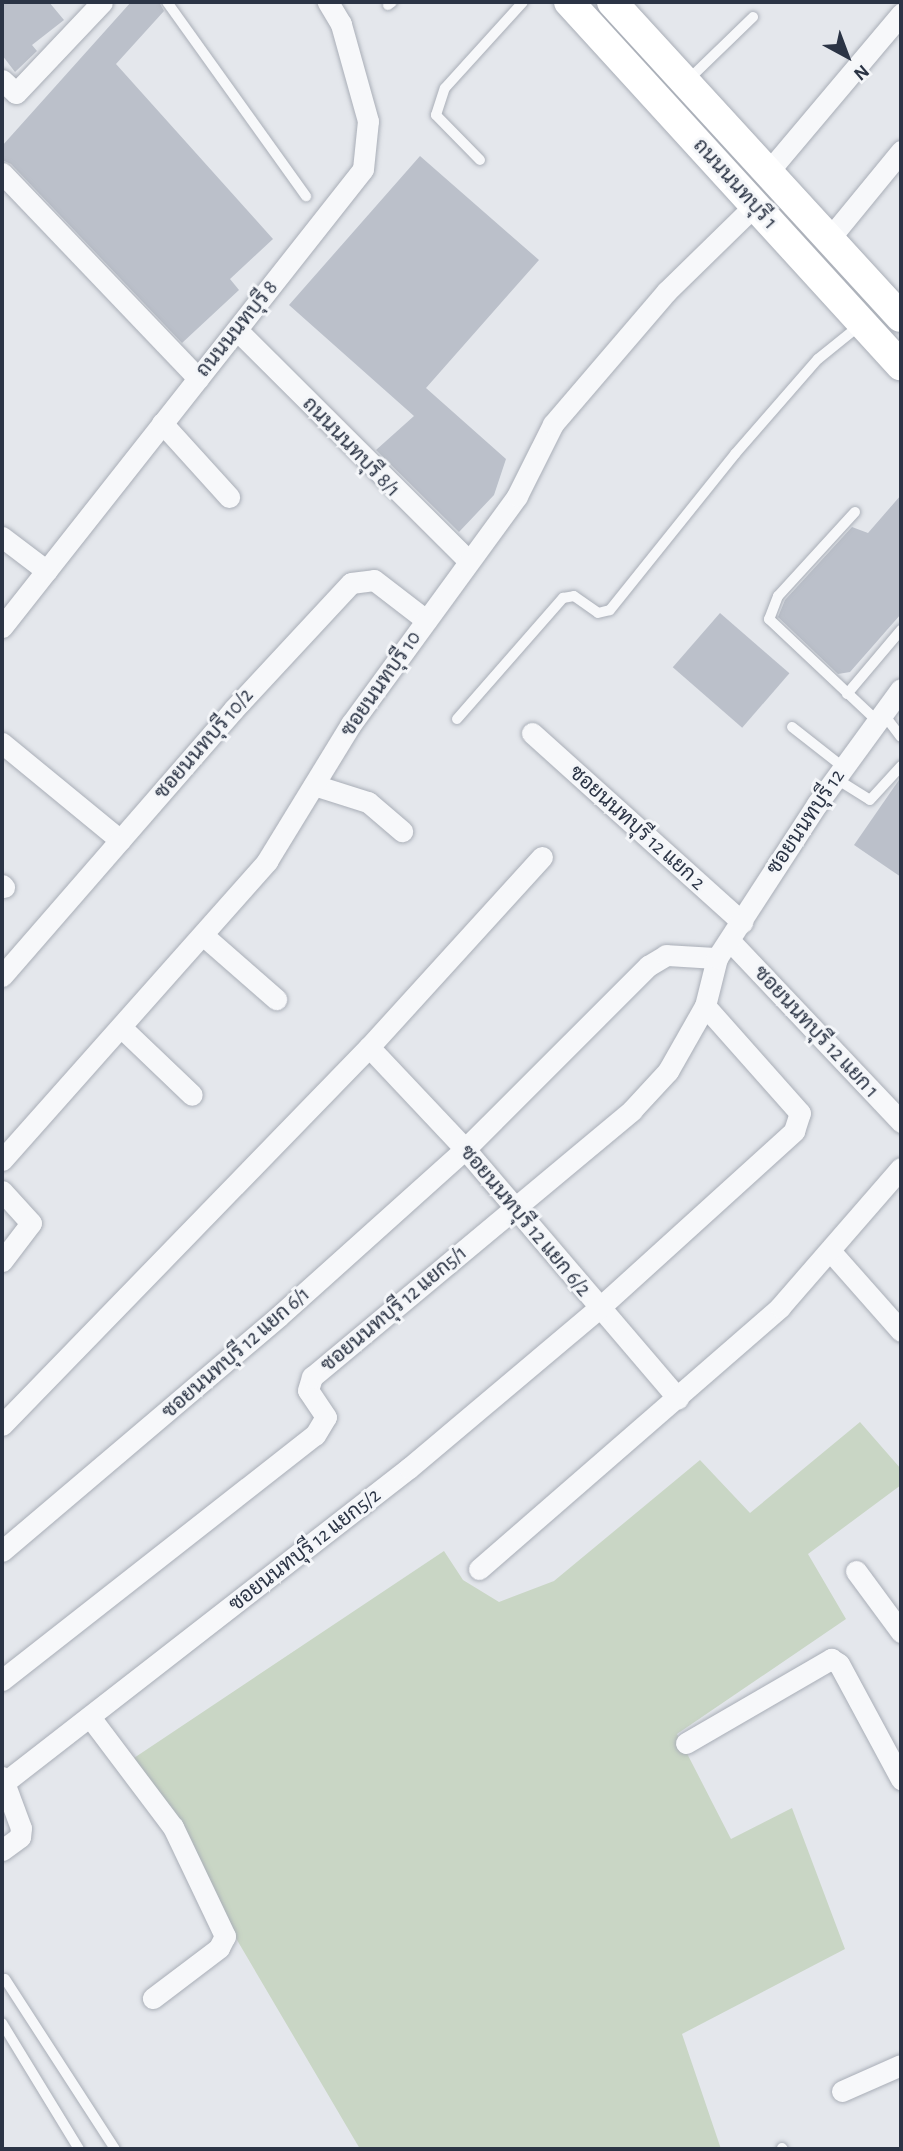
<!DOCTYPE html>
<html>
<head>
<meta charset="utf-8">
<style>
	body { margin:0 }
	#map { position:relative; width:903px; height:2151px; overflow:hidden; background:#e4e7ec; font-family:"Alegreya Sans",Sarabun,sans-serif }
	div>[style] { position:absolute }
	[style*='--x'] { left:calc(var(--x)*1px); top:calc(var(--y)*1px); width:calc(var(--w)*1px); rotate:calc(var(--a)*1deg) }
	.green>* { inset:0; background:#c9d6c5 }
	.building>* { inset:0; background:#bbc0ca; transform-origin:0 0 }
	.roads { filter:drop-shadow(0 0 2px #a9aeb7) drop-shadow(0 0 2px #a9aeb7) }
	.service>* { height:10px; margin:-5px; padding:0 5px; transform-origin:5px; border-radius:5px; background:#f7f8fa }
	.minor>* { height:21px; margin:-10.5px; padding:0 10.5px; transform-origin:10.5px; border-radius:10.5px; background:#f7f8fa }
	.secondary>* { height:30px; margin:-15px; padding:0 15px; transform-origin:15px; border-radius:15px; background:#fff }
	span { translate:-50% -50%; white-space:nowrap; text-align:center; line-height:1.15; -webkit-text-stroke:6px #f4f6f9; paint-order:stroke }
	.street-label { font-size:21px; color:#2b3445 }
	.frame { position:absolute; inset:0; border:4px solid #2b3445; pointer-events:none }
	.north { position:absolute; left:812px; top:21px; width:70px; height:70px; -webkit-text-stroke:5px #f4f6f9; paint-order:stroke; rotate:139deg; font-size:19px; font-weight:700; line-height:28px; text-align:center; color:#2b3445 }
	.north::after { content:''; display:block; margin:auto; width:24px; height:32px; background:#2b3445; clip-path:polygon(50% 0,100% 100%,50% 72%,0 100%) }
</style>
</head>
<body>
<div id="map">
	<div class="green">
		<div style="clip-path:polygon(860px 1422px,901px 1469px,901px 1485px,808px 1554px,846px 1619px,677px 1734px,731px 1839px,792px 1808px,845px 1949px,682px 2034px,721px 2149px,360px 2149px,131px 1760px,444px 1551px,463px 1580px,499px 1602px,554px 1581px,700px 1460px,750px 1513px)"></div>
	</div>
	<div class="building">
		<div style="clip-path:polygon(2px 2px,49px 2px,64px 20px,32px 45px,37px 51px,15px 72px,2px 55px)"></div>
		<div style="clip-path:polygon(131px 2px,159px 2px,164px 11px,116px 64px,273px 239px,230px 279px,239px 290px,182px 343px,11px 164px,2px 160px,2px 146px)"></div>
		<div style="clip-path:polygon(420px 156px,539px 260px,426px 388px,506px 459px,494px 495px,459px 532px,376px 450px,414px 416px,289px 305px)"></div>
		<div style="clip-path:polygon(901px 495px,901px 614px,850px 672px,838px 674px,778px 617px,785px 600px,852px 527px,868px 533px)"></div>
		<div style="left:720px;top:613px;width:92px;height:72px;rotate:41deg"></div>
		<div style="clip-path:polygon(901px 777px,901px 877px,854px 845px)"></div>
	</div>
	<div class="roads">
		<div class="service">
			<div style="--x:167;--y:2;--w:239;--a:54.4"></div>
			<div style="--x:388;--y:5;--w:5;--a:-37"></div>
			<div style="--x:687;--y:81;--w:92;--a:-44.1"></div>
			<div style="--x:480;--y:160;--w:63;--a:-134.4"></div>
			<div style="--x:436;--y:115;--w:28;--a:-72"></div>
			<div style="--x:445;--y:88;--w:116;--a:-47.8"></div>
			<div style="--x:855;--y:512;--w:114;--a:132.5"></div>
			<div style="--x:778;--y:596;--w:25;--a:111"></div>
			<div style="--x:769;--y:619;--w:147;--a:43.3"></div>
			<div style="--x:847;--y:694;--w:84;--a:-49.8"></div>
			<div style="--x:882;--y:712;--w:31;--a:53"></div>
			<div style="--x:457;--y:719;--w:161;--a:-48.8"></div>
			<div style="--x:563;--y:598;--w:11;--a:-10"></div>
			<div style="--x:574;--y:596;--w:29;--a:35"></div>
			<div style="--x:598;--y:613;--w:12;--a:-14"></div>
			<div style="--x:610;--y:610;--w:200;--a:-51.3"></div>
			<div style="--x:735;--y:454;--w:126;--a:-48.9"></div>
			<div style="--x:818;--y:359;--w:54;--a:-39"></div>
			<div style="--x:792;--y:727;--w:65;--a:38.1"></div>
			<div style="--x:835;--y:778;--w:41;--a:32.2"></div>
			<div style="--x:870;--y:800;--w:46;--a:-47.6"></div>
			<div style="--x:5;--y:1979;--w:202;--a:57.1"></div>
			<div style="--x:2;--y:2023;--w:148;--a:58.6"></div>
			<div style="--x:782;--y:2148;--w:1;--a:45"></div>
		</div>
		<div class="minor">
			<div style="--x:2;--y:80;--w:19;--a:43"></div>
			<div style="--x:16;--y:93;--w:125;--a:-46.6"></div>
			<div style="--x:768;--y:172;--w:207;--a:-49.9"></div>
			<div style="--x:2;--y:173;--w:284;--a:46.3"></div>
			<div style="--x:829;--y:239;--w:114;--a:-50.7"></div>
			<div style="--x:237;--y:330;--w:326;--a:44.9"></div>
			<div style="--x:162;--y:423;--w:100;--a:47.8"></div>
			<div style="--x:2;--y:537;--w:56;--a:37.1"></div>
			<div style="--x:2;--y:627;--w:583;--a:-51.75"></div>
			<div style="--x:363;--y:169;--w:48;--a:-84.1"></div>
			<div style="--x:368;--y:121;--w:101;--a:-105.6"></div>
			<div style="--x:341;--y:24;--w:26;--a:-121"></div>
			<div style="--x:532;--y:733;--w:283;--a:42"></div>
			<div style="--x:2;--y:743;--w:153;--a:39.4"></div>
			<div style="--x:314;--y:785;--w:57;--a:17.5"></div>
			<div style="--x:368;--y:802;--w:45;--a:40.5"></div>
			<div style="--x:2;--y:885;--w:3;--a:45"></div>
			<div style="--x:204;--y:936;--w:96;--a:41.2"></div>
			<div style="--x:731;--y:942;--w:248;--a:46.6"></div>
			<div style="--x:2;--y:976;--w:352;--a:-49"></div>
			<div style="--x:233;--y:710;--w:173;--a:-47.1"></div>
			<div style="--x:351;--y:583;--w:23;--a:-7"></div>
			<div style="--x:374;--y:580;--w:66;--a:37.6"></div>
			<div style="--x:123;--y:1029;--w:95;--a:43.7"></div>
			<div style="--x:369;--y:1047;--w:140;--a:46.7"></div>
			<div style="--x:465;--y:1149;--w:328;--a:49.5"></div>
			<div style="--x:2;--y:1160;--w:400;--a:-48.4"></div>
			<div style="--x:267;--y:861;--w:161;--a:-58.5"></div>
			<div style="--x:351;--y:724;--w:282;--a:-53.9"></div>
			<div style="--x:517;--y:496;--w:80;--a:-63.4"></div>
			<div style="--x:553;--y:424;--w:174;--a:-49.4"></div>
			<div style="--x:666;--y:292;--w:123;--a:-44.3"></div>
			<div style="--x:2;--y:1191;--w:43;--a:47.8"></div>
			<div style="--x:31;--y:1223;--w:48;--a:127.3"></div>
			<div style="--x:832;--y:1253;--w:104;--a:48.5"></div>
			<div style="--x:2;--y:1425;--w:527;--a:-45.85"></div>
			<div style="--x:369;--y:1047;--w:257;--a:-47.7"></div>
			<div style="--x:2;--y:1551;--w:363;--a:-40.3"></div>
			<div style="--x:279;--y:1316;--w:250;--a:-41.9"></div>
			<div style="--x:465;--y:1149;--w:259;--a:-45"></div>
			<div style="--x:648;--y:966;--w:21;--a:-31"></div>
			<div style="--x:666;--y:955;--w:51;--a:3.4"></div>
			<div style="--x:479;--y:1569;--w:399;--a:-41"></div>
			<div style="--x:780;--y:1307;--w:184;--a:-49"></div>
			<div style="--x:856;--y:1571;--w:76;--a:53.6"></div>
			<div style="--x:2;--y:1680;--w:397;--a:-38.1"></div>
			<div style="--x:315;--y:1435;--w:21;--a:-59"></div>
			<div style="--x:326;--y:1417;--w:32;--a:-124"></div>
			<div style="--x:308;--y:1390;--w:14;--a:-73"></div>
			<div style="--x:312;--y:1377;--w:417;--a:-39.8"></div>
			<div style="--x:632;--y:1110;--w:53;--a:-47.3"></div>
			<div style="--x:668;--y:1071;--w:75;--a:-60.4"></div>
			<div style="--x:705;--y:1006;--w:49;--a:-76"></div>
			<div style="--x:717;--y:958;--w:184;--a:-57"></div>
			<div style="--x:817;--y:804;--w:142;--a:-53.9"></div>
			<div style="--x:90;--y:1717;--w:138;--a:53"></div>
			<div style="--x:173;--y:1827;--w:121;--a:64.5"></div>
			<div style="--x:225;--y:1936;--w:13;--a:117"></div>
			<div style="--x:219;--y:1948;--w:83;--a:142.9"></div>
			<div style="--x:686;--y:1743;--w:168;--a:-30.1"></div>
			<div style="--x:831;--y:1659;--w:9;--a:32"></div>
			<div style="--x:839;--y:1664;--w:131;--a:61.7"></div>
			<div style="--x:2;--y:1777;--w:54;--a:69.6"></div>
			<div style="--x:21;--y:1828;--w:9;--a:96"></div>
			<div style="--x:20;--y:1837;--w:22;--a:144"></div>
			<div style="--x:5;--y:1782;--w:512;--a:-37.86"></div>
			<div style="--x:409;--y:1468;--w:247;--a:-40.1"></div>
			<div style="--x:598;--y:1309;--w:265;--a:-42.2"></div>
			<div style="--x:794;--y:1131;--w:19;--a:-72"></div>
			<div style="--x:800;--y:1113;--w:143;--a:-131.6"></div>
			<div style="--x:842;--y:2091;--w:64;--a:-23.8"></div>
		</div>
		<div class="secondary">
			<div style="--x:569;--y:2;--w:492;--a:47.6"></div>
			<div style="--x:612;--y:2;--w:427;--a:47.5"></div>
		</div>
	</div>
	<div class="street-label">
		<span style="left:735px;top:184px;rotate:48deg">ถนนนนทบุรี 1</span>
		<span style="left:237px;top:329px;rotate:-51deg">ถนนนนทบุรี 8</span>
		<span style="left:351px;top:447px;rotate:46deg">ถนนนนทบุรี 8/1</span>
		<span style="left:381px;top:684px;rotate:-55deg">ซอยนนทบุรี 10</span>
		<span style="left:204px;top:744px;rotate:-49deg">ซอยนนทบุรี 10/2</span>
		<span style="left:806px;top:822px;rotate:-56deg">ซอยนนทบุรี 12</span>
		<span style="left:637px;top:828px;rotate:42deg">ซอยนนทบุรี 12 แยก 2</span>
		<span style="left:816px;top:1032px;rotate:47deg">ซอยนนทบุรี 12 แยก 1</span>
		<span style="left:525px;top:1221px;rotate:50deg">ซอยนนทบุรี 12 แยก 6/2</span>
		<span style="left:394px;top:1309px;rotate:-40deg">ซอยนนทบุรี 12 แยก5/1</span>
		<span style="left:236px;top:1353px;rotate:-41deg">ซอยนนทบุรี 12 แยก 6/1</span>
		<span style="left:305px;top:1550px;rotate:-38deg">ซอยนนทบุรี 12 แยก5/2</span>
	</div>
	<div class="frame"></div>
	<div class="north">N</div>
</div>
</body>
</html>
